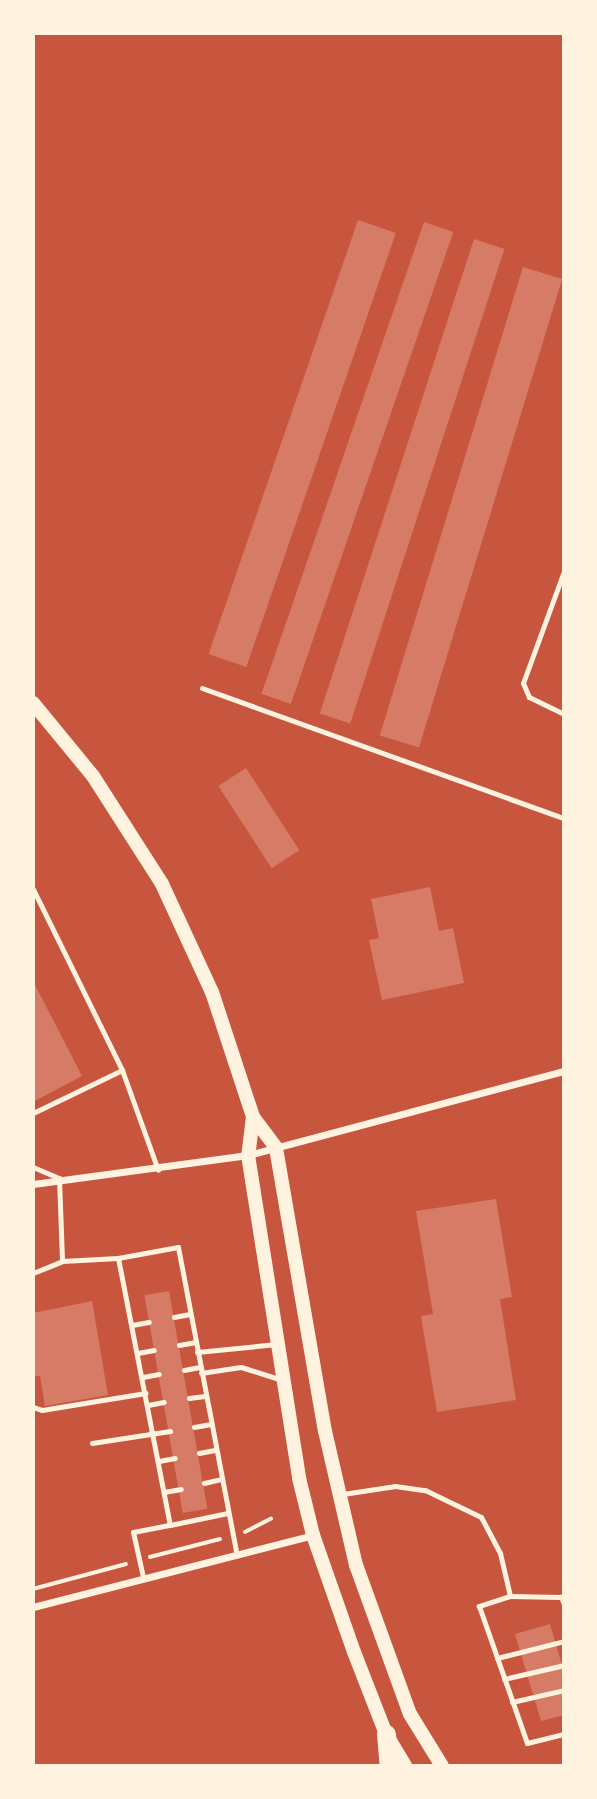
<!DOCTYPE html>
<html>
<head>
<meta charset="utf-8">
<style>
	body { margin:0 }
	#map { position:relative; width:597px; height:1799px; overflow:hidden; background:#c8553d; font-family:Quicksand,sans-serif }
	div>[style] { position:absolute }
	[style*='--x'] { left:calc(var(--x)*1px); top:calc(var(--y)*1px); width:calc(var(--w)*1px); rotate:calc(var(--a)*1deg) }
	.building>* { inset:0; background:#d67c66; transform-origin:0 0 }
	.path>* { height:3.5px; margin:-1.75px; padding:0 1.75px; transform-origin:1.75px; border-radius:1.75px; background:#fff3e0 }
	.service>* { height:5px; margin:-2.5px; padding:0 2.5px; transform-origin:2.5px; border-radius:2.5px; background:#fff3e0 }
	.minor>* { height:7px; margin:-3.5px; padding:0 3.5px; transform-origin:3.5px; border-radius:3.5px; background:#fff3e0 }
	.secondary>* { height:14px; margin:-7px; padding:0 7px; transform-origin:7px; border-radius:7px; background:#fff3e0 }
	.motorway>* { height:19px; margin:-9.5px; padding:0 9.5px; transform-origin:9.5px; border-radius:9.5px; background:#fff3e0 }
	span { translate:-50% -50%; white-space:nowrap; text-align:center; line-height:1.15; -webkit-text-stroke:7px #fff3e0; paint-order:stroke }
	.frame { position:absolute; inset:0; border:35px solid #fff3e0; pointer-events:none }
</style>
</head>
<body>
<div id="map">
	<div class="building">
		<div style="left:358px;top:220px;width:40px;height:459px;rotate:19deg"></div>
		<div style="left:424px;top:222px;width:31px;height:499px;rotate:19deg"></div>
		<div style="left:474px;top:239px;width:32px;height:499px;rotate:18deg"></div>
		<div style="left:523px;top:267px;width:41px;height:490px;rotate:17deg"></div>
		<div style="left:246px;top:768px;width:98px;height:33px;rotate:57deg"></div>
		<div style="clip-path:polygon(430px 887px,439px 931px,453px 928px,464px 983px,382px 1000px,369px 940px,379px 938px,371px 899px)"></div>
		<div style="clip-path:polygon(33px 981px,82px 1076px,33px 1102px)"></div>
		<div style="clip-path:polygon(496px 1199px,512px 1297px,500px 1299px,516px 1400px,437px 1412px,421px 1316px,433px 1314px,416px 1211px)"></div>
		<div style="left:169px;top:1291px;width:221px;height:25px;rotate:80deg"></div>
		<div style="clip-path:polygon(92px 1301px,108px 1395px,45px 1406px,40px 1376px,33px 1376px,33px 1313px)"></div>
		<div style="clip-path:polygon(550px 1624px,564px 1672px,564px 1715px,541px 1721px,515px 1634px)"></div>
	</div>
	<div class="path">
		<div style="--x:245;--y:1532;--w:29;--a:-27"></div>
		<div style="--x:150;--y:1557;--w:72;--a:-14.4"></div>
		<div style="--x:33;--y:1589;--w:96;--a:-15"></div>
	</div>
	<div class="service">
		<div style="--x:564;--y:571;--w:119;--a:110.1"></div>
		<div style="--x:523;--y:683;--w:15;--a:67"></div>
		<div style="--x:529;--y:697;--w:39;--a:26"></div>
		<div style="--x:202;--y:688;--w:385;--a:19.8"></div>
		<div style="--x:33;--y:889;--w:202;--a:63.8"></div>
		<div style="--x:122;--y:1070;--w:106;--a:70.2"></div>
		<div style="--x:33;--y:1113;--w:99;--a:-25.8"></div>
		<div style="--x:33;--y:1167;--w:28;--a:23"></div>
		<div style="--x:59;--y:1178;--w:83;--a:87.9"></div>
		<div style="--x:118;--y:1258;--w:272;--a:79"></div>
		<div style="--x:170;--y:1525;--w:59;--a:-11.7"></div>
		<div style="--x:33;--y:1273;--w:31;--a:-22"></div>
		<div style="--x:62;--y:1261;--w:56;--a:-3.1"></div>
		<div style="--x:118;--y:1258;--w:61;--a:-10.4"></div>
		<div style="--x:178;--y:1247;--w:314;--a:79.2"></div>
		<div style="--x:174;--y:1317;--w:16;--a:-11"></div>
		<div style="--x:132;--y:1325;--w:17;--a:-10"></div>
		<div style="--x:179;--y:1345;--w:17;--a:-10"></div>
		<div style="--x:197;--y:1352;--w:80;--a:-5.7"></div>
		<div style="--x:138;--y:1353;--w:16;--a:-11"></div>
		<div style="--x:184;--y:1370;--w:16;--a:-11"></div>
		<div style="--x:201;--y:1373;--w:40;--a:-8.5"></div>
		<div style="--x:241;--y:1367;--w:43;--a:17.6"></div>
		<div style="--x:143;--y:1377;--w:16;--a:-11"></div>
		<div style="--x:189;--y:1398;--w:16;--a:-7"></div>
		<div style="--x:148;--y:1405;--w:16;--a:-11"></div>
		<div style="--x:33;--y:1407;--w:9;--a:18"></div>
		<div style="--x:42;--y:1410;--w:105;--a:-9.3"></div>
		<div style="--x:194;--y:1427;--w:17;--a:-10"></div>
		<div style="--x:92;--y:1443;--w:79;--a:-8.7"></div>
		<div style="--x:199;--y:1453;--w:16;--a:-11"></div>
		<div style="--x:159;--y:1461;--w:16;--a:-11"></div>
		<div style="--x:204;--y:1483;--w:17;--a:-13"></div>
		<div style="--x:164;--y:1492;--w:17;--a:-10"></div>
		<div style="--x:343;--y:1494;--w:53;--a:-8.7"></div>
		<div style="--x:395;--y:1486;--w:30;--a:8"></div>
		<div style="--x:425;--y:1490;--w:62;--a:25.7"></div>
		<div style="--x:481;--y:1517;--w:41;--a:62.2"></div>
		<div style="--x:500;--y:1553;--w:44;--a:76.9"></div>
		<div style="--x:143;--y:1577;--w:46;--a:-102.5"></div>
		<div style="--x:133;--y:1532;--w:38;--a:-11"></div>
		<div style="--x:564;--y:1604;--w:8;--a:-113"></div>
		<div style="--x:561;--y:1597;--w:51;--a:-178.9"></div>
		<div style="--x:510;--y:1596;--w:33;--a:162"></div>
		<div style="--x:479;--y:1606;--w:145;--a:70.7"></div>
		<div style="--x:527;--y:1743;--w:38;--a:-14"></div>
		<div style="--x:497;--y:1658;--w:69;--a:-14.2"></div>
		<div style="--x:504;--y:1679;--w:62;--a:-13.1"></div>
		<div style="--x:512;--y:1702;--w:53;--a:-13"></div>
	</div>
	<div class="minor">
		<div style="--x:33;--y:1184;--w:217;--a:-7.7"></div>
		<div style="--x:248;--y:1155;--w:327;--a:-14.9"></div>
		<div style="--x:33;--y:1607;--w:289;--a:-14.4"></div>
	</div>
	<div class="secondary">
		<div style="--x:33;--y:703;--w:94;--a:50.6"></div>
		<div style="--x:93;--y:776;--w:128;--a:57.4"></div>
		<div style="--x:162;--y:884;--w:119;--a:65.2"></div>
		<div style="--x:212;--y:992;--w:132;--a:71.8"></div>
		<div style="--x:253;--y:1117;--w:39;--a:53"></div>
		<div style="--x:276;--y:1148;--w:287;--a:80.2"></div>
		<div style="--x:325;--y:1431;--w:138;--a:77"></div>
		<div style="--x:356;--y:1565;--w:158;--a:70.1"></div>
		<div style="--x:410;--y:1714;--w:61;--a:58.4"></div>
		<div style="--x:253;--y:1117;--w:38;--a:97"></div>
		<div style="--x:248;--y:1155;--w:327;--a:81"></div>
		<div style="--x:299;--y:1478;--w:59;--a:76.2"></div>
		<div style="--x:313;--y:1535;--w:124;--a:70.7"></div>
		<div style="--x:354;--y:1652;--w:88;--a:68.7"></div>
		<div style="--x:386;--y:1734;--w:37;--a:59"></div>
	</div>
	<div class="motorway">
		<div style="--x:386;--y:1734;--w:32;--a:85"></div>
	</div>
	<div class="frame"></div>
</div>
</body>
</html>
